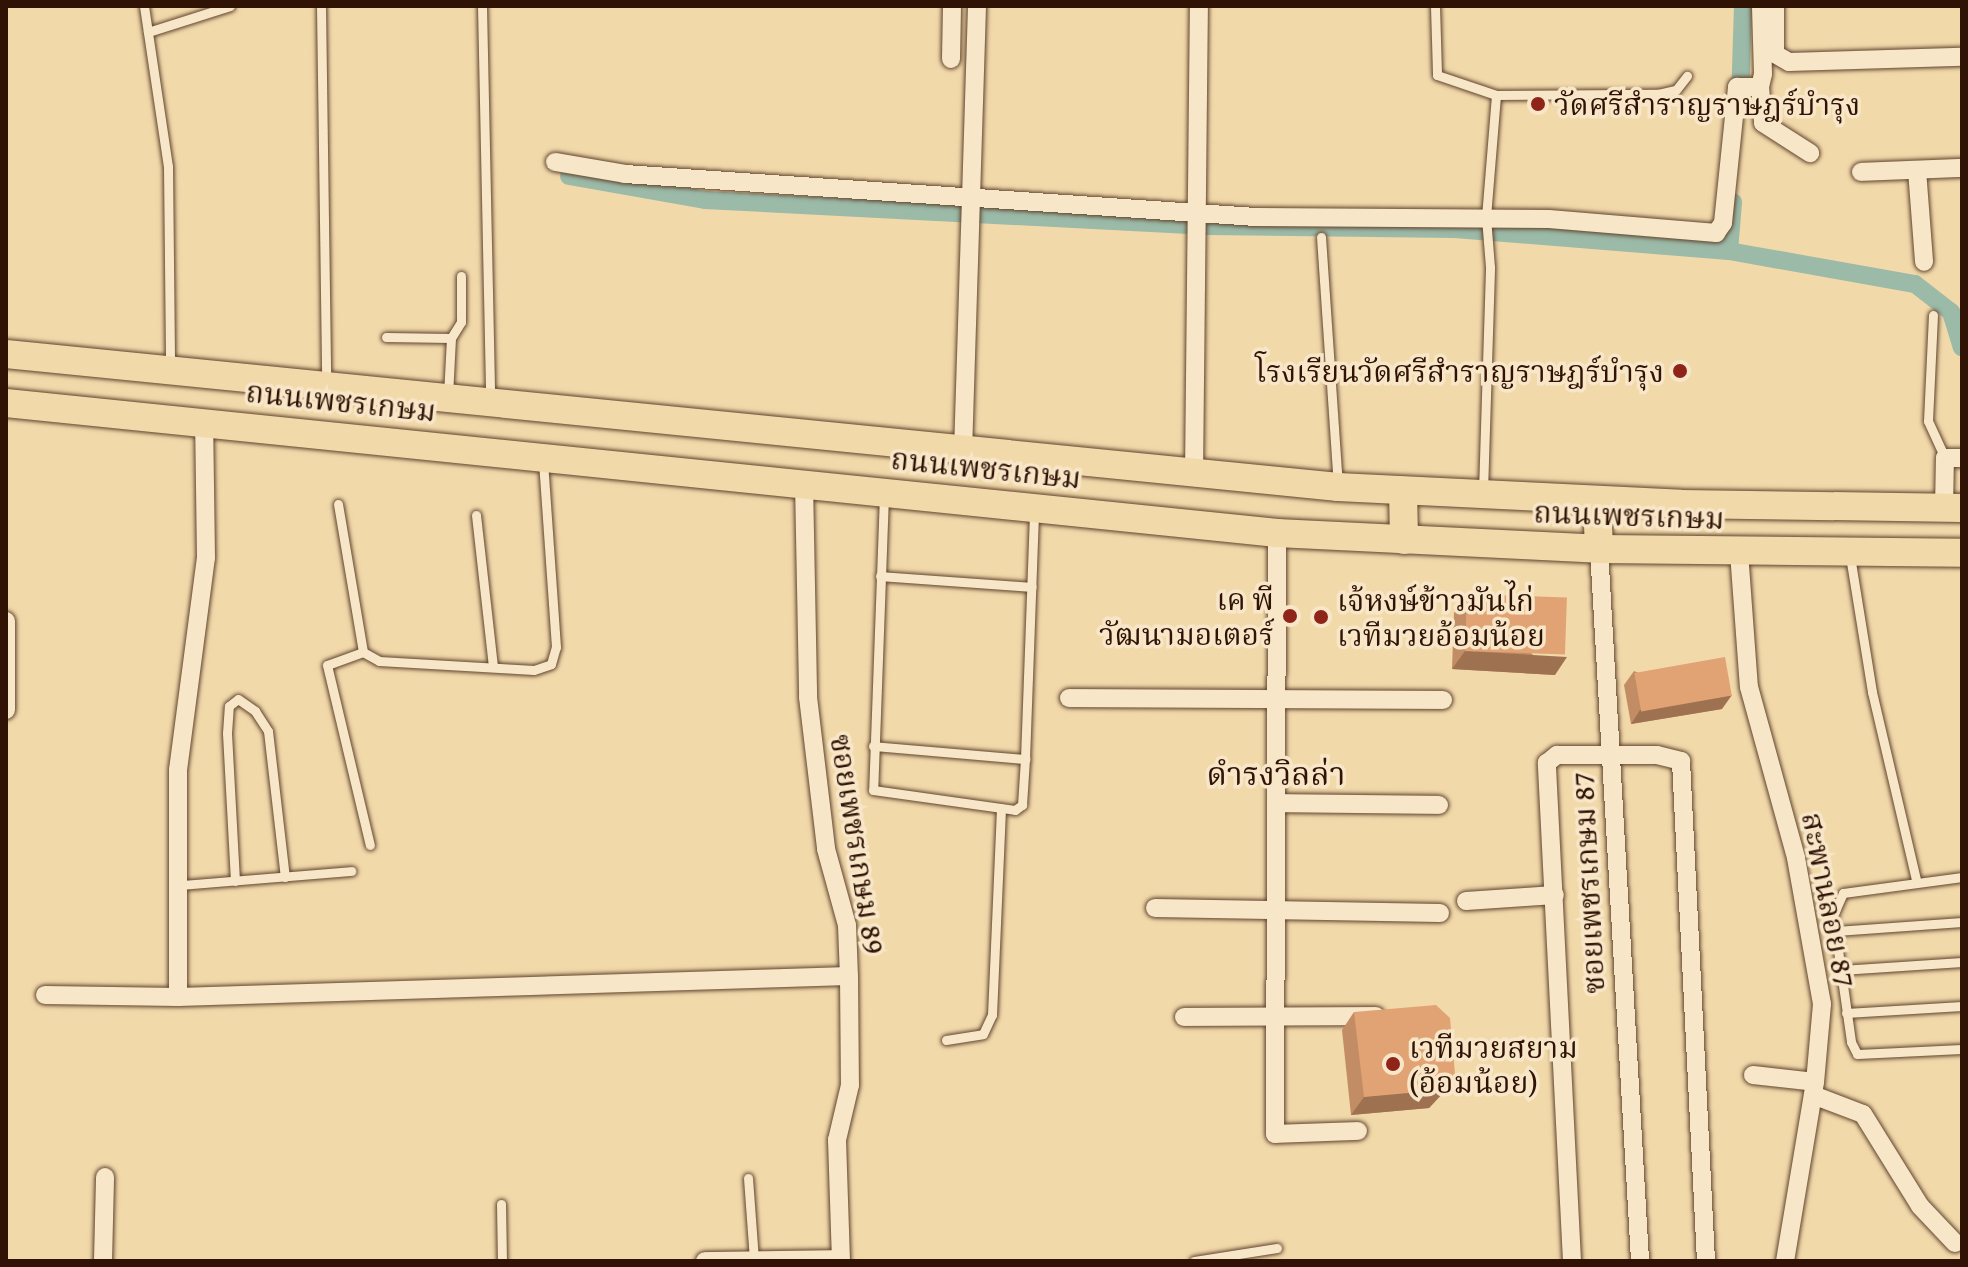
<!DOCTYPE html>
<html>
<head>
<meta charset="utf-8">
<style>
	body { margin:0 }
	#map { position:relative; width:1968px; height:1267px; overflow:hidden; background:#f2d9aa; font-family:"Gentium Book Plus","Noto Serif Thai",serif }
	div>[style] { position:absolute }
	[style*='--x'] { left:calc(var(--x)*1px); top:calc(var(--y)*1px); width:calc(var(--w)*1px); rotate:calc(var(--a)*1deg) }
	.canal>* { height:18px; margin:-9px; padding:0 9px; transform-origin:9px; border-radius:9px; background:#9bbaa8 }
	.roads { filter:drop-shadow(0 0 2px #60442e) drop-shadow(0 0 2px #60442e) }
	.service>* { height:9px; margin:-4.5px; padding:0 4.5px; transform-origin:4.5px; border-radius:4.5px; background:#f7e6c8 }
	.minor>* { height:18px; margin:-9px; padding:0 9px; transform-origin:9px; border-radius:9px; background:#f7e6c8 }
	.primary>* { height:28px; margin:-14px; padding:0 14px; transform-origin:14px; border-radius:14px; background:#f2d9aa }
	.wall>* { inset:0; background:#c28c64 }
	.shaded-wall>* { inset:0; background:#9e7251 }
	.building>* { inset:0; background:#e2a374; transform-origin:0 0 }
	.dots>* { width:22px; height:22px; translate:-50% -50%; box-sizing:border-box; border:4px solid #f7e6c8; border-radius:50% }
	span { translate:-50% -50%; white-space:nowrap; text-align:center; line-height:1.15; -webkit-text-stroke:7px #f7e6c8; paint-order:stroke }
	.poi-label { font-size:30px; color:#301305 }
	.left { translate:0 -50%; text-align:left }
	.right { translate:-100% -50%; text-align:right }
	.street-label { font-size:30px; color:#301305 }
	.neighbourhood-label { font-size:32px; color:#301305 }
	.frame { position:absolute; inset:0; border:8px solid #301305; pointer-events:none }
</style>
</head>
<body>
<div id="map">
	<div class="canal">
		<div style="--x:1740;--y:101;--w:95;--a:-88.2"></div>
		<div style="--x:569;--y:176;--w:138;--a:10"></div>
		<div style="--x:705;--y:200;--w:504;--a:2.96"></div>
		<div style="--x:1208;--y:226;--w:247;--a:0.7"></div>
		<div style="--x:1455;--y:229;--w:275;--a:4.6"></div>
		<div style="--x:1729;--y:251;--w:189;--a:10.1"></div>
		<div style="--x:1915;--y:284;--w:46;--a:37.9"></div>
		<div style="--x:1951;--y:312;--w:37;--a:73"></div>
		<div style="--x:1729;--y:251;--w:49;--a:-85.3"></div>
	</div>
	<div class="roads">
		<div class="service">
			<div style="--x:144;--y:6;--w:162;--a:81.5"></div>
			<div style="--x:168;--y:166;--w:201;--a:89.4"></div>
			<div style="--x:321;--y:6;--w:376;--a:89.2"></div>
			<div style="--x:482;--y:6;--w:393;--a:88.8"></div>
			<div style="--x:1435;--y:6;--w:69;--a:88.3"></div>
			<div style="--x:1437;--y:75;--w:62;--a:18.7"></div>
			<div style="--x:148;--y:32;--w:86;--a:-17.6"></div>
			<div style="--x:1321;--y:237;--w:248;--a:86.1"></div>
			<div style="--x:1933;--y:315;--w:106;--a:92.7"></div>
			<div style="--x:1928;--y:421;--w:41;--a:65.3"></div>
			<div style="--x:386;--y:337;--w:65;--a:0.9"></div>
			<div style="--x:451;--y:338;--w:57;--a:93"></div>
			<div style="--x:451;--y:338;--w:19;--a:-58"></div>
			<div style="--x:461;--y:322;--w:46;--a:-90"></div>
			<div style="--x:1483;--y:492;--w:225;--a:-88.2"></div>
			<div style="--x:1490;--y:267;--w:50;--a:-94.6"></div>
			<div style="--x:1486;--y:217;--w:122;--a:-85.3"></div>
			<div style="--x:1496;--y:95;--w:162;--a:-0.4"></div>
			<div style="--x:1658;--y:94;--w:18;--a:-13"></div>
			<div style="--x:1676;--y:90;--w:18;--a:-52"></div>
			<div style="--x:884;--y:495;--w:295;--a:92.1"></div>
			<div style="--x:873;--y:790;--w:143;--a:8"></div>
			<div style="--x:1015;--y:810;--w:9;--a:-36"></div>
			<div style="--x:1022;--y:805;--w:46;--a:-86.3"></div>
			<div style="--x:1025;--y:759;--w:247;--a:-87.9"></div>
			<div style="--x:338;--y:504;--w:150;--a:80.4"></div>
			<div style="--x:363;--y:652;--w:18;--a:29"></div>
			<div style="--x:379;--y:661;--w:155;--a:3.3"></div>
			<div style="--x:534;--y:670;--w:18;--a:-19"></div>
			<div style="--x:551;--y:664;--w:18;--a:-74"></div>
			<div style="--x:556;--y:647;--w:185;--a:-94"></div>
			<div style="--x:476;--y:515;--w:153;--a:83.6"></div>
			<div style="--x:1850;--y:556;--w:138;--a:80.8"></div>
			<div style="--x:1872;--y:692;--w:193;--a:76.8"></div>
			<div style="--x:880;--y:576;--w:152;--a:4.1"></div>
			<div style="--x:363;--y:652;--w:38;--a:160"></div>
			<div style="--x:327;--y:665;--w:185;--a:76.6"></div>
			<div style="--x:873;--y:746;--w:153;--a:4.9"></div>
			<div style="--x:1962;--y:877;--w:120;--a:172.3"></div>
			<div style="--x:1843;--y:893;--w:24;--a:114"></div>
			<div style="--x:1833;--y:915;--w:128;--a:81.9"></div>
			<div style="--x:1851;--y:1042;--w:13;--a:63"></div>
			<div style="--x:1857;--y:1054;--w:105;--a:-2.7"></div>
			<div style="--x:235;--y:881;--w:148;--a:-93.1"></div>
			<div style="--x:227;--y:733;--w:27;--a:-86"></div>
			<div style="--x:229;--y:706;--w:11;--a:-38"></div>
			<div style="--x:238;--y:699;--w:21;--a:35"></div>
			<div style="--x:255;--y:711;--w:24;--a:57"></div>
			<div style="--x:268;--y:731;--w:147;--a:83.4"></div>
			<div style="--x:181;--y:885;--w:171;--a:-4.7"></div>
			<div style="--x:1836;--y:931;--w:126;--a:-4.1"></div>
			<div style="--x:1841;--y:970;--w:121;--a:-3.8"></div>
			<div style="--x:1846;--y:1013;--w:116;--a:-3.5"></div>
			<div style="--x:946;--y:1040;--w:37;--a:-9"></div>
			<div style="--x:983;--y:1034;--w:21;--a:-65"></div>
			<div style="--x:992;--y:1015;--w:207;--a:-87.5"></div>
			<div style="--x:748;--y:1178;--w:82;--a:85.8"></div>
			<div style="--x:501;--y:1204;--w:57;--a:89"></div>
			<div style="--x:1194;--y:1261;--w:84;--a:-8.9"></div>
		</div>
		<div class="minor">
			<div style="--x:1775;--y:6;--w:48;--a:90"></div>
			<div style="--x:1775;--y:54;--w:16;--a:30"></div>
			<div style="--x:1789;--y:62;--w:173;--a:-1.7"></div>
			<div style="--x:951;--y:59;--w:53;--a:-88.9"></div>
			<div style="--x:1760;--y:87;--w:36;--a:85"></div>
			<div style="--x:1763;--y:123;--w:56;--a:32.6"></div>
			<div style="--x:555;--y:162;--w:71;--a:9.7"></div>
			<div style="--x:625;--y:174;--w:632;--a:3.9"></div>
			<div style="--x:1256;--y:217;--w:293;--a:0.4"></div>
			<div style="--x:1549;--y:219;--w:168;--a:4.8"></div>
			<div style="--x:1716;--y:233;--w:12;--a:-55"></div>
			<div style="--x:1723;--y:223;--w:137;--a:-84.1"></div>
			<div style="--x:1737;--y:87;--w:23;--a:0"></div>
			<div style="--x:1760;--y:87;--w:13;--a:-77"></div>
			<div style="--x:1763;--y:74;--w:68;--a:-91.7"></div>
			<div style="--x:1917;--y:170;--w:92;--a:85.6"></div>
			<div style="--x:1861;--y:172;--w:101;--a:-2.3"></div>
			<div style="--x:963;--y:452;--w:446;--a:-88.2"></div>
			<div style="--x:1194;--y:475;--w:469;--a:-89.4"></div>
			<div style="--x:804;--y:482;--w:215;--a:88.9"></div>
			<div style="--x:808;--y:697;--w:153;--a:83.2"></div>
			<div style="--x:826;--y:849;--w:79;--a:74.6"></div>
			<div style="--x:847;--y:925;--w:51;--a:87.8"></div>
			<div style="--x:849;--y:976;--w:109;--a:89.5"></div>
			<div style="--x:850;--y:1085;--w:57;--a:103.3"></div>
			<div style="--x:837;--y:1140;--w:121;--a:88.1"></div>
			<div style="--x:1944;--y:508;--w:50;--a:-88.9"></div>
			<div style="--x:1945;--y:458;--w:17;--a:0"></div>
			<div style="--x:1277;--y:533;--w:601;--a:90.19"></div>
			<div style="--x:1275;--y:1134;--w:83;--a:-2.1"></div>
			<div style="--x:1599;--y:549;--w:713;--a:86.7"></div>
			<div style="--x:1739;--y:552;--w:135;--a:85.8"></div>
			<div style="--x:1749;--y:687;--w:177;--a:74.6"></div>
			<div style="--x:1796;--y:858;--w:148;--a:79.9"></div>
			<div style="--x:1822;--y:1004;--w:78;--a:95.1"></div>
			<div style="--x:1815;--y:1082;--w:181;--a:99.5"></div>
			<div style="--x:6;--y:621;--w:89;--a:90"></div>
			<div style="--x:1069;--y:698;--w:374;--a:0.3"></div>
			<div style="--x:1276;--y:803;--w:163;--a:0.7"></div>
			<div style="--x:1466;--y:901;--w:89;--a:-3.9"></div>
			<div style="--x:1155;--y:908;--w:285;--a:1"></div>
			<div style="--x:45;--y:995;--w:133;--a:0.9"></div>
			<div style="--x:178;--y:997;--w:671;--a:-1.79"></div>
			<div style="--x:178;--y:997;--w:227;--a:-90"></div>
			<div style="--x:178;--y:770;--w:214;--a:-82.5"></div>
			<div style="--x:206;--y:558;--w:137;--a:-90.8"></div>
			<div style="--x:1184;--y:1017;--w:192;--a:-0.3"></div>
			<div style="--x:1753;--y:1075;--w:62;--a:6.4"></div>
			<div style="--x:1813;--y:1095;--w:53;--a:20.8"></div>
			<div style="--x:1863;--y:1114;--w:108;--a:58.2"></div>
			<div style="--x:1920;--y:1206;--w:51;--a:46.6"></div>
			<div style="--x:103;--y:1261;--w:84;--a:-88.6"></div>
			<div style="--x:705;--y:1261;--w:135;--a:-0.8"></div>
			<div style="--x:1572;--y:1261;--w:499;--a:-92.9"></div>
			<div style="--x:1547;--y:763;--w:13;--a:-39"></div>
			<div style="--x:1557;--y:755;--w:100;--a:0"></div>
			<div style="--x:1657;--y:755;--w:25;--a:14"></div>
			<div style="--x:1681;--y:761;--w:501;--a:87.14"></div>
		</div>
		<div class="primary">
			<div style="--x:6;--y:354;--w:1339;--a:5.7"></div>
			<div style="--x:1338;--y:487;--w:343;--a:2.8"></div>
			<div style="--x:1681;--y:504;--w:281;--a:0.8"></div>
			<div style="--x:6;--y:403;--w:1278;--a:5.84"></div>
			<div style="--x:1277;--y:533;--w:322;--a:2.8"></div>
			<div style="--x:1599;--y:549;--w:363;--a:0.6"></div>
			<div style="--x:1403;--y:491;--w:49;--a:88.8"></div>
			<div style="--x:1597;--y:501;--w:48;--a:87.6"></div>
		</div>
	</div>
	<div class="wall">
		<div style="clip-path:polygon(1467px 594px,1555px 675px,1452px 669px,1454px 613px)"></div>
		<div style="clip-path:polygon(1634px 671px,1722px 709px,1631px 724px,1624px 685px)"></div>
		<div style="clip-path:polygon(1354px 1012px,1443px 1093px,1429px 1108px,1351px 1115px,1342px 1030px)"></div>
	</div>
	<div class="shaded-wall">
		<div style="clip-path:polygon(1465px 651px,1567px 657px,1555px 675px,1452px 669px)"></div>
		<div style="clip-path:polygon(1732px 695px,1722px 709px,1631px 724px,1640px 710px)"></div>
		<div style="clip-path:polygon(1455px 1074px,1443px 1093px,1429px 1108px,1351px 1115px,1364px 1097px)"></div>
	</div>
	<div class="building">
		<div style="left:1467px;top:594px;width:100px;height:57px;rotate:2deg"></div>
		<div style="left:1725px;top:657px;width:39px;height:92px;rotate:80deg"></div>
		<div style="clip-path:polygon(1436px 1005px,1450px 1018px,1455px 1074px,1441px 1090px,1364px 1097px,1354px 1012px)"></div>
	</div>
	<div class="dots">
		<div style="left:1538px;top:104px;background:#8f2418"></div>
		<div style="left:1680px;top:371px;background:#8f2418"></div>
		<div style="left:1290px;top:616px;background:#8f2418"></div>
		<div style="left:1321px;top:617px;background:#8f2418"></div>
		<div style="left:1393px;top:1064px;background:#8f2418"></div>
	</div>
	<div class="poi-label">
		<span class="left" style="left:1554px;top:104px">วัดศรีสําราญราษฎร์บํารุง</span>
		<span class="right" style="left:1664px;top:371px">โรงเรียนวัดศรีสําราญราษฎร์บํารุง</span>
		<span class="right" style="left:1274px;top:616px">เค พี<br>วัฒนามอเตอร์</span>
		<span class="left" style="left:1337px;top:617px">เจ้หงษ์ข้าวมันไก่<br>เวทีมวยอ้อมน้อย</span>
		<span class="left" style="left:1409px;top:1064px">เวทีมวยสยาม<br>(อ้อมน้อย)</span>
	</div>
	<div class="street-label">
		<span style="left:341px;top:401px;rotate:6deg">ถนนเพชรเกษม</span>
		<span style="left:986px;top:468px;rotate:6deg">ถนนเพชรเกษม</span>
		<span style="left:1629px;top:515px;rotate:2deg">ถนนเพชรเกษม</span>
		<span style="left:858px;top:844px;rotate:81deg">ซอยเพชรเกษม 89</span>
		<span style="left:1588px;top:883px;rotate:-93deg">ซอยเพชรเกษม 87</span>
		<span style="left:1829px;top:900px;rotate:79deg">สะพานลอย 87</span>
	</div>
	<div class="neighbourhood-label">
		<span style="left:1276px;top:774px">ดำรงวิลล่า</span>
	</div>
	<div class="frame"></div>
</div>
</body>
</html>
